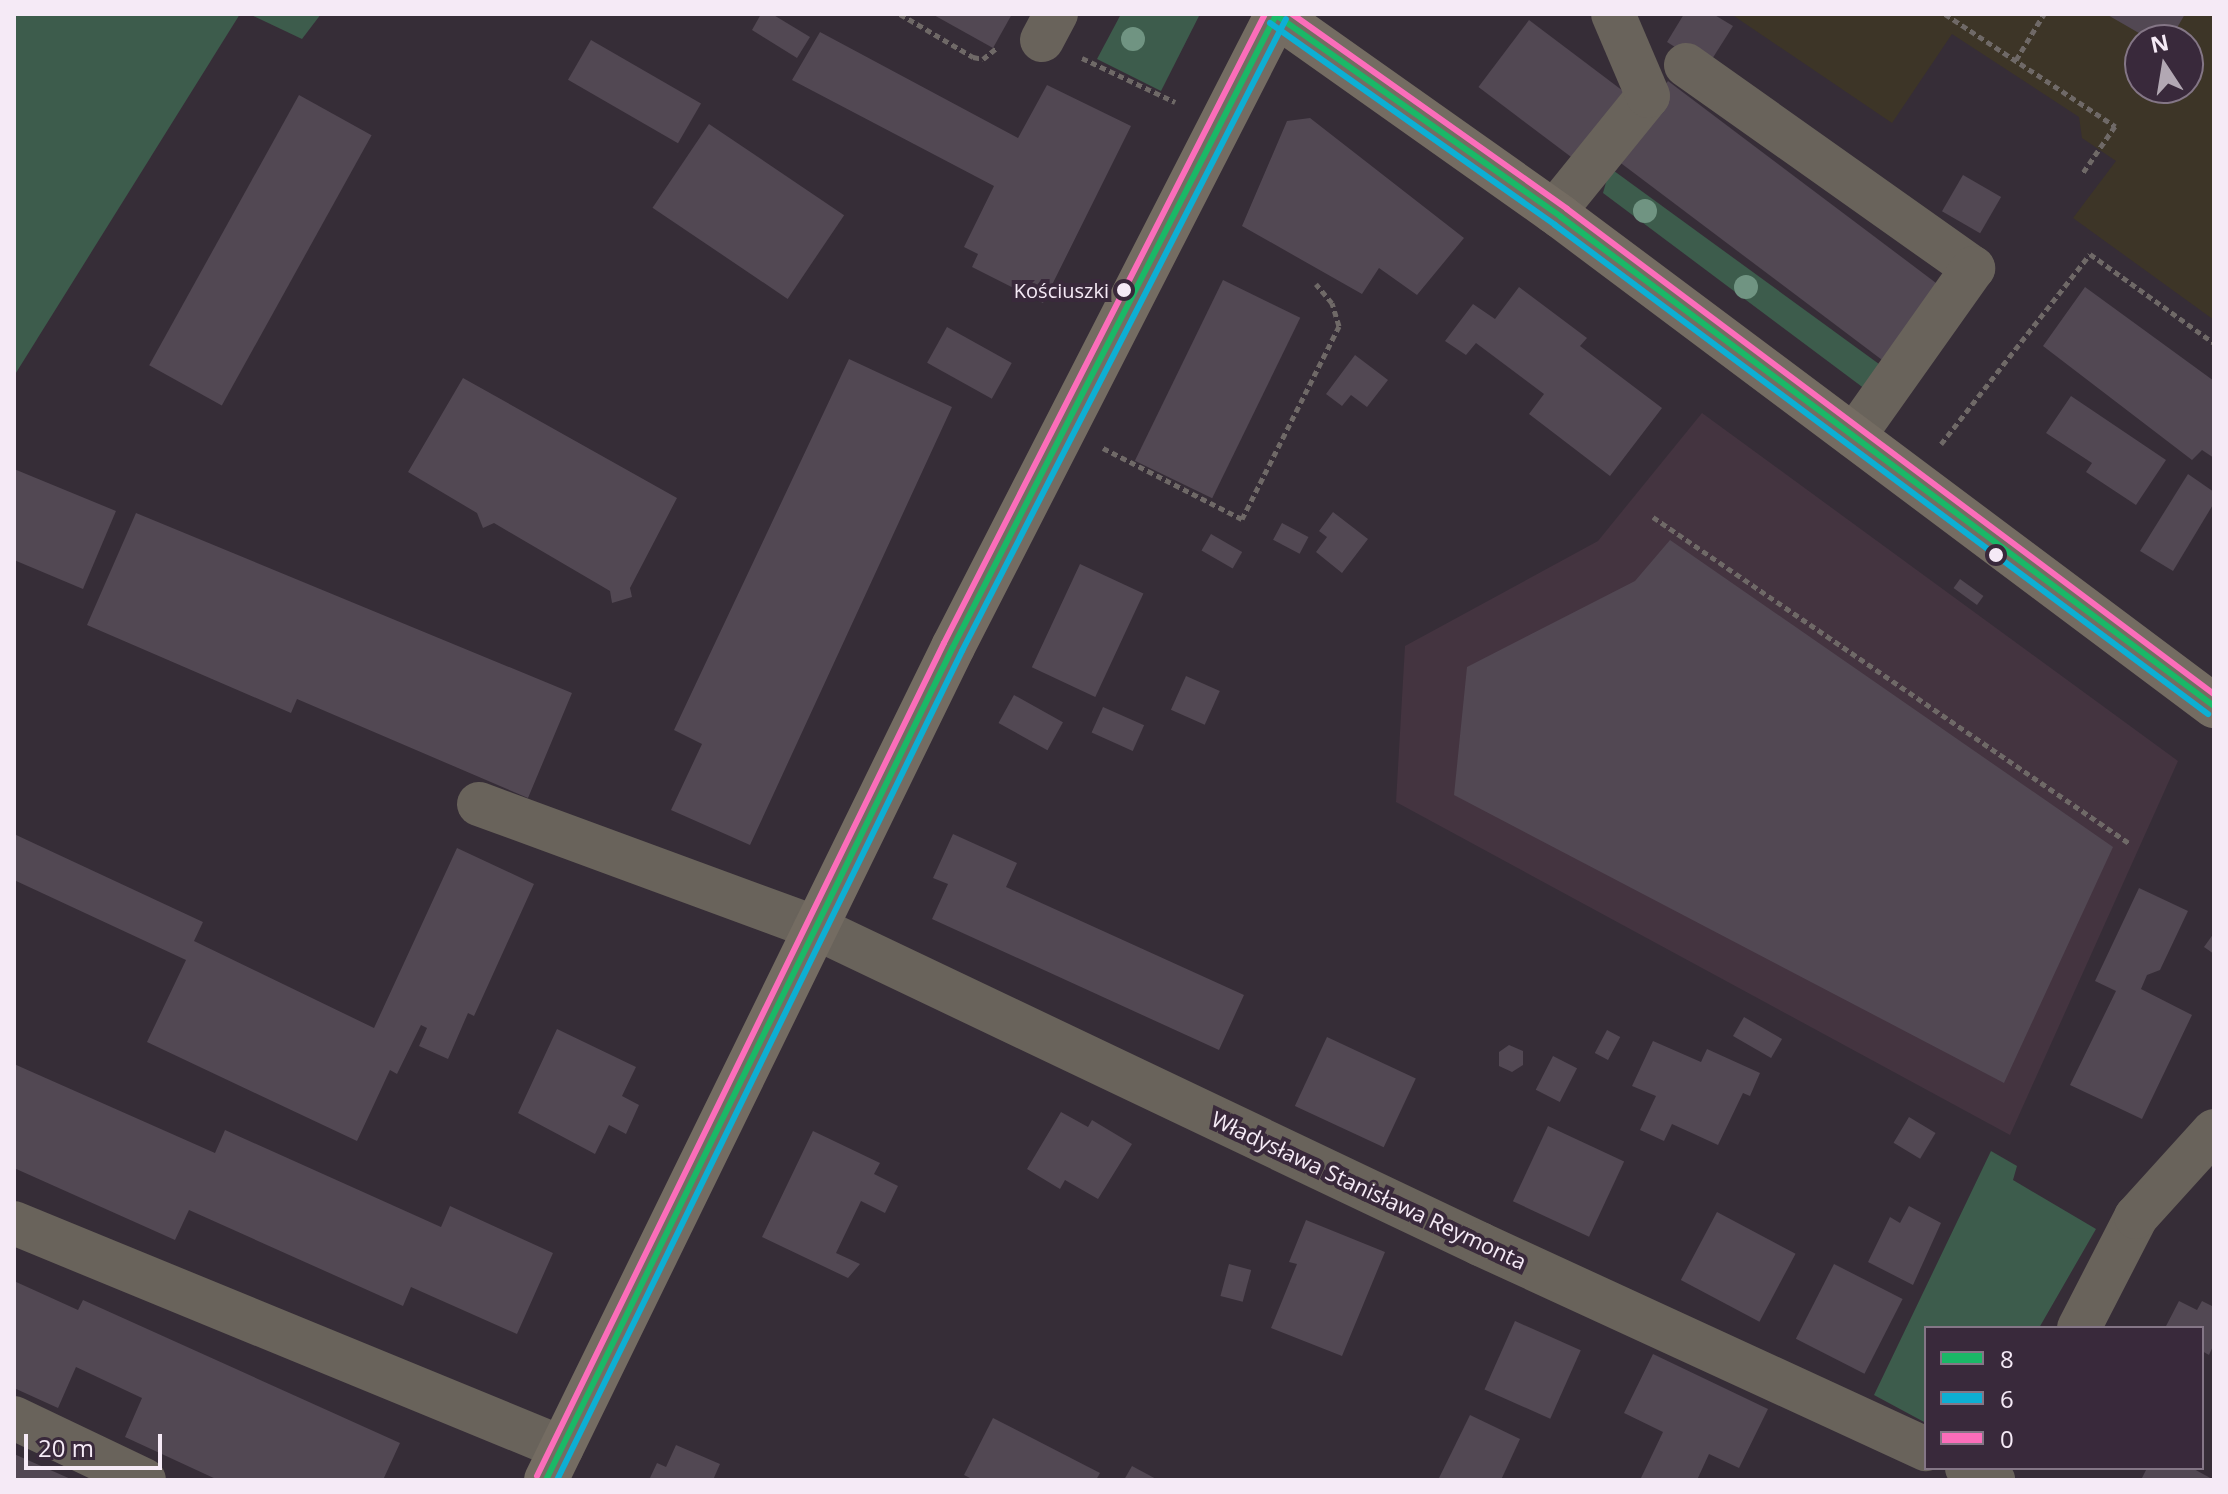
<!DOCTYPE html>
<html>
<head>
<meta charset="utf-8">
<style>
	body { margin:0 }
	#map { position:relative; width:2228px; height:1494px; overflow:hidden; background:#362d37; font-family:"Open Sans",sans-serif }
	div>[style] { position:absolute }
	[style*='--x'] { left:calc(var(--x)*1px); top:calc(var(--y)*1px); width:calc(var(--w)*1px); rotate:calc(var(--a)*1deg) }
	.commercial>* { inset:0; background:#443440 }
	.education>* { inset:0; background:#3d3527 }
	.green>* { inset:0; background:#3d5c4c }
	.building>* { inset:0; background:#524853; transform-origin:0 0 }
	.path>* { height:5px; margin-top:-2.5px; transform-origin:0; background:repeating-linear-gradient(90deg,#6f6967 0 6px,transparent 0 10px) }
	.minor>* { height:44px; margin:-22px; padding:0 22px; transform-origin:22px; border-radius:22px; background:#69635b }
	.major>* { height:44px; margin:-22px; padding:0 22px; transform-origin:22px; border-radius:22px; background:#746c62 }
	.bus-1>* { height:6px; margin:-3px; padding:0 3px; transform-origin:3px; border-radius:3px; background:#1ab867 }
	.bus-2>* { height:6px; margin:-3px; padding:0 3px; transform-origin:3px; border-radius:3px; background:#0dafd3 }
	.bus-3>* { height:6px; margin:-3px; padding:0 3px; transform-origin:3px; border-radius:3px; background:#fb6dba }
	.trees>* { width:24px; height:24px; margin:-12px; border-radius:50%; background:#709482 }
	.dots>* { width:22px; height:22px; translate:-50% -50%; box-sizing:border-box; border:4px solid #39293b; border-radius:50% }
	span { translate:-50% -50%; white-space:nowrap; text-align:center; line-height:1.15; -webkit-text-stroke:8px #39293b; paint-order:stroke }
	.bus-label { font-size:20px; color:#f5eaf6 }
	.right { translate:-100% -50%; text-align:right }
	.street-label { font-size:22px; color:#f5eaf6 }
	.frame { position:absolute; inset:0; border:16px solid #f5eaf6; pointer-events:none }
	.legend { position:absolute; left:1924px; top:1326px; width:280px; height:144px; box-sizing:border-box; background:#39293b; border:2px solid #847686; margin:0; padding:10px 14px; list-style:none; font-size:24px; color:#f5eaf6 }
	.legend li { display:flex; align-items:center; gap:16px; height:40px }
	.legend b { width:40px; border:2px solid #847686 }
	.north { position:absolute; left:2124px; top:24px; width:80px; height:80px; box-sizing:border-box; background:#39293b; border:2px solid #847686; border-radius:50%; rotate:348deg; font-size:22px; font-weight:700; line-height:32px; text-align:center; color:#f5eaf6 }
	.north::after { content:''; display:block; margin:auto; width:28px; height:36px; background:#b2a8b3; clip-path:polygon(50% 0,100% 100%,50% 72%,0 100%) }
	.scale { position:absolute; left:24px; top:1434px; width:138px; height:36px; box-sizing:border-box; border:4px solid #f5eaf6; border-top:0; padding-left:10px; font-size:24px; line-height:28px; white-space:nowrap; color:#f5eaf6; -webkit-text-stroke:6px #39293b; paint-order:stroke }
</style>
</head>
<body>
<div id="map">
	<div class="commercial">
		<div style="clip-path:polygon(1702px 413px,2178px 761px,2010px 1135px,1396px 802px,1405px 646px,1598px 541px)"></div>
	</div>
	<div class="education">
		<div style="clip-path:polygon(evenodd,1731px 14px,2214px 14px,2214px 320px,2073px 218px,2116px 161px,2082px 138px,2079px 117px,1952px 34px,1892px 123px,1731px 14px,2140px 40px,2188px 40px,2188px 88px,2140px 88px,2140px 40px)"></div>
	</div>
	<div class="green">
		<div style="clip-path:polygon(14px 14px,240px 14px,14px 376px)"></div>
		<div style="clip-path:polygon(249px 14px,321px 14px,302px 39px)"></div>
		<div style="clip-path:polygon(1121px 14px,1200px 14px,1161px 91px,1097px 59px)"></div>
		<div style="clip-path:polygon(1610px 168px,1890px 372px,1873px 395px,1603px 193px)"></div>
		<div style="clip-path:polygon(1991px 1151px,2017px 1166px,2013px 1180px,2096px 1229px,2039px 1328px,1926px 1328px,1926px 1423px,1874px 1395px)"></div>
	</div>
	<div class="building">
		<div style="clip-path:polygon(761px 14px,772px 14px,810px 37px,797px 58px,752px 30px)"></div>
		<div style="clip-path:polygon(932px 14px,1012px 14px,993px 48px)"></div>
		<div style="clip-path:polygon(1684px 14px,1713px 14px,1733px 26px,1707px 67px,1667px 42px)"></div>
		<div style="clip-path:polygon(2106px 14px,2185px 14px,2170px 40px,2151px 40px)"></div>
		<div style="left:1529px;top:20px;width:129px;height:84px;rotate:37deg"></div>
		<div style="clip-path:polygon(820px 32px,1018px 138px,1047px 85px,1131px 126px,1043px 303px,972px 267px,978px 254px,964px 247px,994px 186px,792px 80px)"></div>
		<div style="left:591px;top:40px;width:127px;height:46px;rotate:30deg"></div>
		<div style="left:1668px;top:81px;width:346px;height:94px;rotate:37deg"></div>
		<div style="left:299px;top:95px;width:83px;height:309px;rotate:29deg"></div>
		<div style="clip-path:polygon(1310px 118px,1464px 238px,1417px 295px,1379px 268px,1362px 294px,1242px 226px,1287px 121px)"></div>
		<div style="left:709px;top:124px;width:163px;height:101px;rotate:34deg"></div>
		<div style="left:1963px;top:175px;width:44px;height:42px;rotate:30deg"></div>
		<div style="left:1223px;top:280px;width:86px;height:201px;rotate:26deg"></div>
		<div style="clip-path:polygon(1519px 287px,1587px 338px,1580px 346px,1662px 408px,1610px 476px,1529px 414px,1544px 394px,1476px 343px,1466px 355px,1445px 341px,1473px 304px,1495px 319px)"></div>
		<div style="clip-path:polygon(2085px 287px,2214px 381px,2214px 458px,2202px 450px,2192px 460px,2043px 346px)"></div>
		<div style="left:947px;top:327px;width:74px;height:41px;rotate:29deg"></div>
		<div style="clip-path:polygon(1355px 355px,1388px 380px,1367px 407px,1351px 395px,1342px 406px,1326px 394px)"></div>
		<div style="clip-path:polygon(849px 359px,952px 407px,750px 845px,671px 810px,702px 744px,674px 730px)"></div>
		<div style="clip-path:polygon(463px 378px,677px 498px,630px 588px,632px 597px,612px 603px,610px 591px,494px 523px,483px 528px,477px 513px,408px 472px)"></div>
		<div style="clip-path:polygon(2071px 396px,2166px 460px,2136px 505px,2086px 472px,2092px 463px,2046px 433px)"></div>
		<div style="clip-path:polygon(14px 469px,116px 511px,83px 589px,14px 560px)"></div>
		<div style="clip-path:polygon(2188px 474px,2214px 492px,2214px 503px,2173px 571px,2140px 551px)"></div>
		<div style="clip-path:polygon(1333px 512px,1368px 539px,1342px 573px,1316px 552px,1327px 537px,1319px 531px)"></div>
		<div style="clip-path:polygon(136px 513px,572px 693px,528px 798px,297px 699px,291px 713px,87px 625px)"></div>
		<div style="left:1282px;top:523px;width:30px;height:19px;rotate:28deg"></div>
		<div style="left:1211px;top:534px;width:36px;height:19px;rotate:30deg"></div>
		<div style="clip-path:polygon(1670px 540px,2113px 847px,2004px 1083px,1454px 795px,1467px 667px,1635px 581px)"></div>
		<div style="left:1080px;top:564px;width:70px;height:114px;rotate:25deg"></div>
		<div style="left:1960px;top:579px;width:29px;height:11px;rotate:36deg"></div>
		<div style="left:1186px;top:676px;width:37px;height:37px;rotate:24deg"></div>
		<div style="left:1014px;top:695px;width:56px;height:32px;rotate:29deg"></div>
		<div style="left:1103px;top:707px;width:45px;height:28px;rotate:24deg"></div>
		<div style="clip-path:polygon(14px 834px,203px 922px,194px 941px,374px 1028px,457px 848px,534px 884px,474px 1016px,468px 1013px,448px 1059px,419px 1046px,427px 1028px,421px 1025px,397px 1074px,390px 1070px,357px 1141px,147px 1042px,186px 960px,14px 880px)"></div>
		<div style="clip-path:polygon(953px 834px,1017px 863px,1006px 887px,1244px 995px,1219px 1050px,932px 919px,948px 884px,933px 878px)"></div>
		<div style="clip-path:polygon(2139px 888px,2188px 911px,2160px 970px,2147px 975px,2141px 989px,2192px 1015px,2142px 1119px,2070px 1085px,2116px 991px,2095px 981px)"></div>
		<div style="clip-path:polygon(2214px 933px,2214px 954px,2204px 947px)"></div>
		<div style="left:1744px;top:1017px;width:44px;height:22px;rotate:30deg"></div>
		<div style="clip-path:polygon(557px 1029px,636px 1067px,622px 1096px,639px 1105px,626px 1134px,609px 1125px,595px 1154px,518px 1113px)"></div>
		<div style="left:1607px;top:1030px;width:15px;height:26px;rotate:28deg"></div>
		<div style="left:1327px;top:1037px;width:98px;height:76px;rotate:25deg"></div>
		<div style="clip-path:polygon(1653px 1041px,1701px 1062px,1707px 1049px,1760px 1073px,1750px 1096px,1743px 1093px,1718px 1145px,1672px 1124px,1664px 1141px,1640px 1130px,1656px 1096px,1632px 1086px)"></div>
		<div style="clip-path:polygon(1509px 1045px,1523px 1051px,1523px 1065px,1512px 1072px,1499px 1066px,1499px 1052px)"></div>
		<div style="left:1553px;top:1056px;width:27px;height:38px;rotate:27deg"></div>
		<div style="clip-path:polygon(14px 1064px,215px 1153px,225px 1130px,441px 1227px,450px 1206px,553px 1253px,517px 1334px,411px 1287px,403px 1306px,189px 1210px,175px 1240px,14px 1168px)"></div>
		<div style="clip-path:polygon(1061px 1112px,1088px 1127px,1092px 1120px,1132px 1144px,1098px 1199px,1065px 1180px,1060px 1189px,1027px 1169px)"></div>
		<div style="left:1909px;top:1117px;width:31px;height:30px;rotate:31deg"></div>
		<div style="left:1548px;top:1126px;width:84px;height:83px;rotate:25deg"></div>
		<div style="clip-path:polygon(813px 1131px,880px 1163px,874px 1174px,898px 1186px,885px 1213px,861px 1201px,836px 1253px,860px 1264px,848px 1278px,762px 1237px)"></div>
		<div style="clip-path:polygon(1909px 1206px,1941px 1223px,1913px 1285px,1868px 1262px,1890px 1217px,1900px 1223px)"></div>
		<div style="left:1717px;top:1212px;width:89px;height:77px;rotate:28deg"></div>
		<div style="clip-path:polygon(1306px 1220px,1385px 1252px,1342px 1356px,1271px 1328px,1297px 1264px,1289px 1262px)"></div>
		<div style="left:1229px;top:1264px;width:23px;height:33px;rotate:15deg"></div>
		<div style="left:1834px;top:1264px;width:77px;height:84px;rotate:27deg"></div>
		<div style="clip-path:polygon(14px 1281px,78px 1310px,83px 1300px,400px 1443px,383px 1480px,218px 1480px,125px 1437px,142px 1398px,76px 1367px,58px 1408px,14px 1388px)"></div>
		<div style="clip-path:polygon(2179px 1301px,2197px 1310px,2202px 1301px,2214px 1307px,2214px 1344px,2209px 1355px,2202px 1351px,2202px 1328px,2165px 1328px)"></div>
		<div style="left:1515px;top:1321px;width:72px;height:75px;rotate:24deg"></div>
		<div style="clip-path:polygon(1653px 1354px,1768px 1409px,1739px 1468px,1709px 1454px,1697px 1480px,1640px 1480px,1663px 1432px,1624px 1413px)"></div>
		<div style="clip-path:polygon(1470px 1415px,1520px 1439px,1501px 1480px,1438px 1480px)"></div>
		<div style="clip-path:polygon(993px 1418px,1100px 1473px,1096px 1480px,974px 1480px,964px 1475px)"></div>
		<div style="clip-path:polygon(676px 1445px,720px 1464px,713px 1480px,649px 1480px,657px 1463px,666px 1467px)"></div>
		<div style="clip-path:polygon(14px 1454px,73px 1480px,14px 1480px)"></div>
		<div style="clip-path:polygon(1132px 1466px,1158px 1480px,1124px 1480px)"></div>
		<div style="clip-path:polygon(2147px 1468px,2192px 1468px,2214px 1480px,2141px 1480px)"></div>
	</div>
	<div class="path">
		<div style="--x:900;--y:14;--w:85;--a:30.5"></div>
		<div style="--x:973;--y:57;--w:10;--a:11"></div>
		<div style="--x:983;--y:59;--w:19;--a:-39"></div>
		<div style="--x:1945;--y:14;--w:204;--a:33.4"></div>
		<div style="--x:2115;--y:126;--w:58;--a:124.5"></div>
		<div style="--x:1082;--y:58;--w:103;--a:25.3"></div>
		<div style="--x:2016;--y:60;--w:54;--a:-58.7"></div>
		<div style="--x:1941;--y:444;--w:241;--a:-51.9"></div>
		<div style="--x:2090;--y:254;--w:153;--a:35.7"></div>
		<div style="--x:1103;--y:448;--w:156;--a:27.1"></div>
		<div style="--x:1242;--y:519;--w:216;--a:-63.3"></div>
		<div style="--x:1339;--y:326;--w:24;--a:-107"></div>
		<div style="--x:1332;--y:303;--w:25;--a:-130"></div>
		<div style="--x:1653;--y:517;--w:577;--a:34.41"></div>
	</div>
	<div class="minor">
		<div style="--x:1042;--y:40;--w:30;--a:-62"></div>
		<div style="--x:1686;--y:65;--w:352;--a:35.3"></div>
		<div style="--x:1973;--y:268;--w:206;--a:125.3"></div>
		<div style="--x:1554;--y:212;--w:149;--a:-51"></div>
		<div style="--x:1648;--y:96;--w:89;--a:-113.1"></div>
		<div style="--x:479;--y:804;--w:357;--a:20.2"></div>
		<div style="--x:814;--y:927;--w:738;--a:25.45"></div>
		<div style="--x:1480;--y:1244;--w:491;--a:24.7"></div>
		<div style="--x:14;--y:1223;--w:592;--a:22.32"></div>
		<div style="--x:2079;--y:1328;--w:125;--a:-62.8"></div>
		<div style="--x:2136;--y:1217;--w:116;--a:-47.8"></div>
		<div style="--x:14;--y:1418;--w:144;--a:25.5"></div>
		<div style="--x:1967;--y:1468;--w:29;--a:25"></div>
	</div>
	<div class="major">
		<div style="--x:1276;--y:15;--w:349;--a:35.3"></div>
		<div style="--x:1561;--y:217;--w:816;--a:36.83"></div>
		<div style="--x:546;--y:1480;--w:927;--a:-63.96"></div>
		<div style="--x:953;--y:647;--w:711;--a:-62.89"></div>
	</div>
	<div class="bus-1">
		<div style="--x:1276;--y:15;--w:349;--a:35.3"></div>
		<div style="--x:1561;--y:217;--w:816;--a:36.83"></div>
		<div style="--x:546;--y:1480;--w:927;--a:-63.96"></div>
		<div style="--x:953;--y:647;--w:710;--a:-62.93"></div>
	</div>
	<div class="bus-2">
		<div style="--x:1270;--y:23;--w:349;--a:35.3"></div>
		<div style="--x:1555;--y:225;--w:816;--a:36.83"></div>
		<div style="--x:557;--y:1480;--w:923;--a:-63.96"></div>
		<div style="--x:962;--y:651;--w:710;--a:-62.86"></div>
	</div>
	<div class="bus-3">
		<div style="--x:1292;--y:14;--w:337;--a:35.3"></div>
		<div style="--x:1567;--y:209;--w:809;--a:36.86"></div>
		<div style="--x:537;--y:1476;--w:927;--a:-63.96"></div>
		<div style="--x:944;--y:643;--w:706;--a:-62.96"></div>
	</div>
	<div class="trees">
		<div style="left:1133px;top:39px"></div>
		<div style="left:1645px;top:211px"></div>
		<div style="left:1746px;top:287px"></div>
	</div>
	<div class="dots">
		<div style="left:1124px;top:290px;background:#f5eaf6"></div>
		<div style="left:1996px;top:555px;background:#f5eaf6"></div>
	</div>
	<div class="bus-label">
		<span class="right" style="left:1109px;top:290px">Kościuszki</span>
	</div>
	<div class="street-label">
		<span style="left:1369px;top:1190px;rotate:25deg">Władysława Stanisława Reymonta</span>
	</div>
	<div class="frame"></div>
	<ul class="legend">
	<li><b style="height:10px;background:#1ab867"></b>8</li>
	<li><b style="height:10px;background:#0dafd3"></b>6</li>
	<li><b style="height:10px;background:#fb6dba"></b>0</li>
	</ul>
	<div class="north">N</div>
	<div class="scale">20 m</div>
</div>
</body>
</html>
